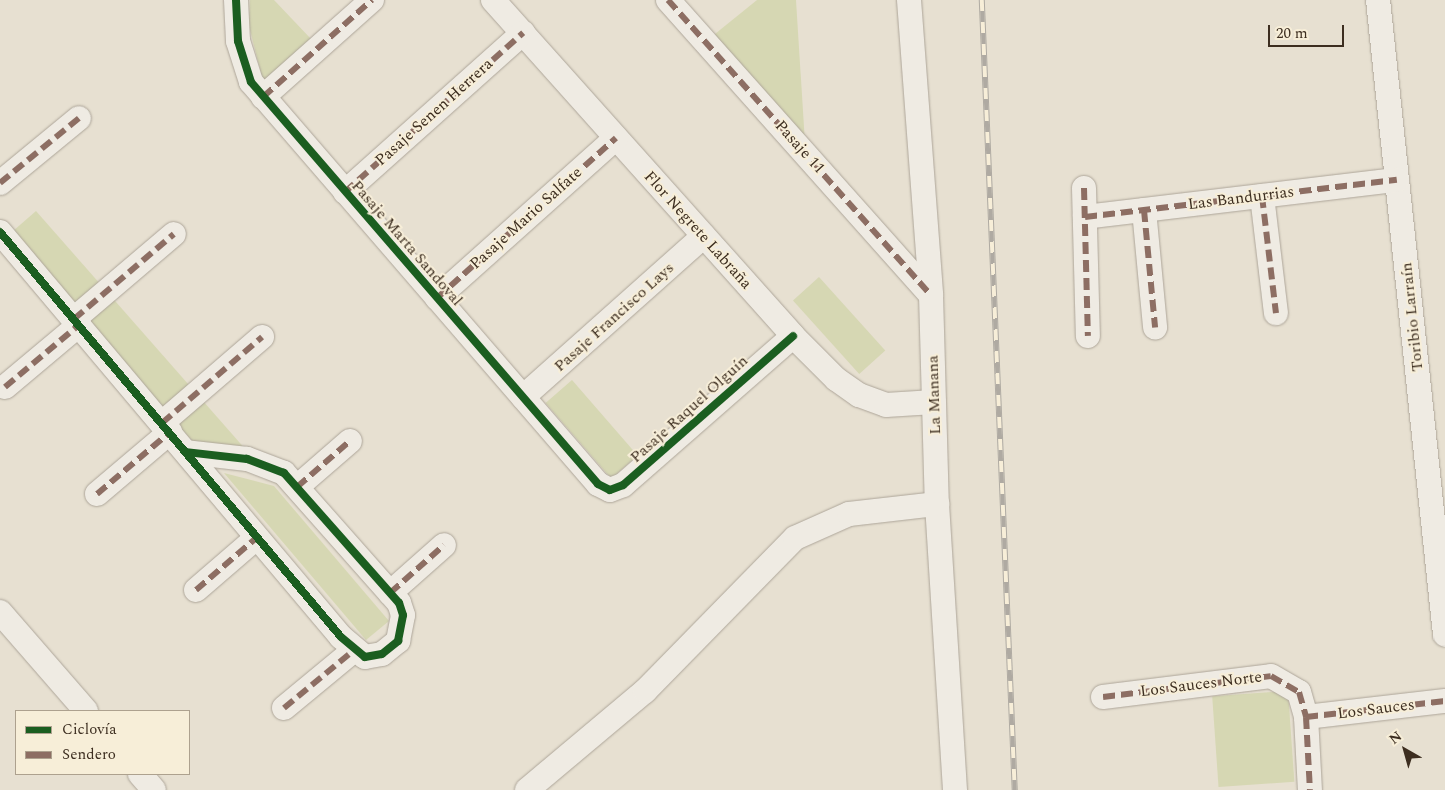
<!DOCTYPE html>
<html>
<head>
<meta charset="utf-8">
<style>
	body { margin:0 }
	#map { position:relative; width:1445px; height:790px; overflow:hidden; background:#e7e0d1; font-family:Spectral,serif }
	div>[style] { position:absolute }
	[style*='--x'] { left:calc(var(--x)*1px); top:calc(var(--y)*1px); width:calc(var(--w)*1px); rotate:calc(var(--a)*1deg) }
	.green>* { inset:0; background:#d6d7b3; transform-origin:0 0 }
	.roads { filter:drop-shadow(0 0 1px #ada599) drop-shadow(0 0 1px #ada599) }
	.minor>* { height:24px; margin:-12px; padding:0 12px; transform-origin:12px; border-radius:12px; background:#efebe3 }
	.rail>* { height:5.5px; margin-top:-2.75px; transform-origin:0; background:repeating-linear-gradient(90deg,#f7eed8 0 11px,#afaaa2 0 22px); box-sizing:border-box; border-block:1px solid #afaaa2 }
	.quiet>* { height:6px; margin-top:-3px; transform-origin:0; background:repeating-linear-gradient(90deg,#8d6e63 0 12px,transparent 0 18px) }
	.cycleway>* { height:8px; margin:-4px; padding:0 4px; transform-origin:4px; border-radius:4px; background:#1b5e20 }
	span { translate:-50% -50%; white-space:nowrap; text-align:center; line-height:1.15; -webkit-text-stroke:4px #f7eed8; paint-order:stroke }
	.street-label { font-size:16px; color:#3d2e20 }
	.legend { position:absolute; left:15px; top:710px; width:175px; height:65px; box-sizing:border-box; background:#f7eed8; border:1px solid #ada18e; margin:0; padding:6px 9px; list-style:none; font-size:15px; color:#3d2e20 }
	.legend li { display:flex; align-items:center; gap:10px; height:25px }
	.legend b { width:25px; border:1px solid #ada18e }
	.north { position:absolute; left:1380px; top:725px; width:50px; height:50px; -webkit-text-stroke:4px #f7eed8; paint-order:stroke; rotate:322deg; font-size:14px; font-weight:700; line-height:20px; text-align:center; color:#3d2e20 }
	.north::after { content:''; display:block; margin:auto; width:18px; height:22px; background:#3d2e20; clip-path:polygon(50% 0,100% 100%,50% 72%,0 100%) }
	.scale { position:absolute; left:1268px; top:25px; width:76px; height:22px; box-sizing:border-box; border:2px solid #3d2e20; border-top:0; padding-left:6px; font-size:15px; line-height:18px; white-space:nowrap; color:#3d2e20; -webkit-text-stroke:4px #f7eed8; paint-order:stroke }
</style>
</head>
<body>
<div id="map">
	<div class="green">
		<div style="clip-path:polygon(250px 0,274px 0,312px 40px,264px 85px,249px 26px)"></div>
		<div style="clip-path:polygon(757px 0,796px 0,805px 143px,710px 38px)"></div>
		<div style="clip-path:polygon(36px 211px,247px 451px,197px 446px,5px 238px)"></div>
		<div style="left:819px;top:277px;width:99px;height:35px;rotate:48deg"></div>
		<div style="left:572px;top:380px;width:100px;height:35px;rotate:49deg"></div>
		<div style="clip-path:polygon(224px 473px,274px 486px,389px 621px,366px 640px)"></div>
		<div style="left:1288px;top:691px;width:91px;height:76px;rotate:86deg"></div>
	</div>
	<div class="roads">
		<div class="minor">
			<div style="--x:236;--y:0;--w:41;--a:87.2"></div>
			<div style="--x:238;--y:41;--w:43;--a:72.4"></div>
			<div style="--x:251;--y:82;--w:531;--a:49.2"></div>
			<div style="--x:598;--y:484;--w:13;--a:27"></div>
			<div style="--x:610;--y:490;--w:14;--a:-21"></div>
			<div style="--x:623;--y:485;--w:226;--a:-41.2"></div>
			<div style="--x:493;--y:0;--w:450;--a:48.2"></div>
			<div style="--x:793;--y:336;--w:61;--a:45"></div>
			<div style="--x:836;--y:379;--w:28;--a:35"></div>
			<div style="--x:859;--y:395;--w:29;--a:20"></div>
			<div style="--x:886;--y:405;--w:48;--a:-3.6"></div>
			<div style="--x:668;--y:0;--w:395;--a:48.3"></div>
			<div style="--x:909;--y:0;--w:296;--a:85.7"></div>
			<div style="--x:931;--y:295;--w:209;--a:88.4"></div>
			<div style="--x:937;--y:504;--w:287;--a:86.4"></div>
			<div style="--x:1378;--y:0;--w:638;--a:83.97"></div>
			<div style="--x:263;--y:97;--w:146;--a:-41.7"></div>
			<div style="--x:0;--y:183;--w:102;--a:-39.4"></div>
			<div style="--x:1084;--y:188;--w:148;--a:88.5"></div>
			<div style="--x:345;--y:192;--w:239;--a:-41.8"></div>
			<div style="--x:1262;--y:196;--w:118;--a:83.2"></div>
			<div style="--x:1144;--y:210;--w:118;--a:84.6"></div>
			<div style="--x:1085;--y:217;--w:314;--a:-6.8"></div>
			<div style="--x:0;--y:232;--w:529;--a:49.9"></div>
			<div style="--x:341;--y:637;--w:31;--a:40"></div>
			<div style="--x:365;--y:657;--w:17;--a:-10"></div>
			<div style="--x:382;--y:654;--w:21;--a:-39"></div>
			<div style="--x:398;--y:641;--w:26;--a:-79"></div>
			<div style="--x:403;--y:615;--w:13;--a:-108"></div>
			<div style="--x:399;--y:603;--w:174;--a:-131.5"></div>
			<div style="--x:284;--y:473;--w:40;--a:-159"></div>
			<div style="--x:247;--y:459;--w:61;--a:-173.5"></div>
			<div style="--x:437;--y:298;--w:240;--a:-41.8"></div>
			<div style="--x:74;--y:319;--w:131;--a:-40.4"></div>
			<div style="--x:5;--y:387;--w:97;--a:-40"></div>
			<div style="--x:523;--y:397;--w:242;--a:-41.7"></div>
			<div style="--x:162;--y:423;--w:132;--a:-40.7"></div>
			<div style="--x:297;--y:487;--w:70;--a:-41"></div>
			<div style="--x:97;--y:494;--w:96;--a:-40.3"></div>
			<div style="--x:196;--y:590;--w:78;--a:-40.8"></div>
			<div style="--x:390;--y:593;--w:72;--a:-41.6"></div>
			<div style="--x:0;--y:612;--w:131;--a:49"></div>
			<div style="--x:1103;--y:697;--w:169;--a:-7.1"></div>
			<div style="--x:1271;--y:676;--w:32;--a:30"></div>
			<div style="--x:1299;--y:692;--w:26;--a:74"></div>
			<div style="--x:1306;--y:717;--w:73;--a:86.9"></div>
			<div style="--x:284;--y:708;--w:91;--a:-39.6"></div>
			<div style="--x:1306;--y:717;--w:140;--a:-6.6"></div>
			<div style="--x:140;--y:774;--w:21;--a:49"></div>
			<div style="--x:527;--y:790;--w:154;--a:-40"></div>
			<div style="--x:645;--y:691;--w:214;--a:-45.6"></div>
			<div style="--x:795;--y:538;--w:59;--a:-24"></div>
			<div style="--x:849;--y:514;--w:89;--a:-6.5"></div>
		</div>
	</div>
	<div class="rail">
		<div style="--x:982;--y:0;--w:791;--a:87.61"></div>
	</div>
	<div class="quiet">
		<div style="--x:668;--y:0;--w:395;--a:48.3"></div>
		<div style="--x:263;--y:97;--w:146;--a:-41.7"></div>
		<div style="--x:0;--y:183;--w:102;--a:-39.4"></div>
		<div style="--x:1084;--y:188;--w:148;--a:88.5"></div>
		<div style="--x:345;--y:192;--w:239;--a:-41.8"></div>
		<div style="--x:1262;--y:196;--w:118;--a:83.2"></div>
		<div style="--x:1144;--y:210;--w:118;--a:84.6"></div>
		<div style="--x:1085;--y:217;--w:314;--a:-6.8"></div>
		<div style="--x:437;--y:298;--w:240;--a:-41.8"></div>
		<div style="--x:74;--y:319;--w:131;--a:-40.4"></div>
		<div style="--x:5;--y:387;--w:97;--a:-40"></div>
		<div style="--x:162;--y:423;--w:132;--a:-40.7"></div>
		<div style="--x:297;--y:487;--w:70;--a:-41"></div>
		<div style="--x:97;--y:494;--w:96;--a:-40.3"></div>
		<div style="--x:196;--y:590;--w:78;--a:-40.8"></div>
		<div style="--x:390;--y:593;--w:72;--a:-41.6"></div>
		<div style="--x:1103;--y:697;--w:169;--a:-7.1"></div>
		<div style="--x:1271;--y:676;--w:32;--a:30"></div>
		<div style="--x:1299;--y:692;--w:26;--a:74"></div>
		<div style="--x:1306;--y:717;--w:73;--a:86.9"></div>
		<div style="--x:284;--y:708;--w:91;--a:-39.6"></div>
		<div style="--x:1306;--y:717;--w:140;--a:-6.6"></div>
	</div>
	<div class="cycleway">
		<div style="--x:236;--y:0;--w:41;--a:87.2"></div>
		<div style="--x:238;--y:41;--w:43;--a:72.4"></div>
		<div style="--x:251;--y:82;--w:531;--a:49.2"></div>
		<div style="--x:598;--y:484;--w:13;--a:27"></div>
		<div style="--x:610;--y:490;--w:14;--a:-21"></div>
		<div style="--x:623;--y:485;--w:226;--a:-41.2"></div>
		<div style="--x:0;--y:232;--w:529;--a:49.9"></div>
		<div style="--x:341;--y:637;--w:31;--a:40"></div>
		<div style="--x:365;--y:657;--w:17;--a:-10"></div>
		<div style="--x:382;--y:654;--w:21;--a:-39"></div>
		<div style="--x:398;--y:641;--w:26;--a:-79"></div>
		<div style="--x:403;--y:615;--w:13;--a:-108"></div>
		<div style="--x:399;--y:603;--w:174;--a:-131.5"></div>
		<div style="--x:284;--y:473;--w:40;--a:-159"></div>
		<div style="--x:247;--y:459;--w:61;--a:-173.5"></div>
	</div>
	<div class="street-label">
		<span style="left:434px;top:112px;rotate:-42deg">Pasaje Senen Herrera</span>
		<span style="left:800px;top:147px;rotate:48deg">Pasaje 11</span>
		<span style="left:1241px;top:198px;rotate:-7deg">Las Bandurrias</span>
		<span style="left:526px;top:218px;rotate:-42deg">Pasaje Mario Salfate</span>
		<span style="left:698px;top:230px;rotate:48deg">Flor Negrete Labraña</span>
		<span style="left:407px;top:243px;rotate:49deg">Pasaje Marta Sandoval</span>
		<span style="left:614px;top:317px;rotate:-42deg">Pasaje Francisco Lays</span>
		<span style="left:1412px;top:317px;rotate:-96deg">Toribio Larraín</span>
		<span style="left:934px;top:395px;rotate:-92deg">La Manana</span>
		<span style="left:689px;top:409px;rotate:-42deg">Pasaje Raquel Olguín</span>
		<span style="left:1201px;top:684px;rotate:-7deg">Los Sauces Norte</span>
		<span style="left:1376px;top:709px;rotate:-7deg">Los Sauces</span>
	</div>
	<ul class="legend">
	<li><b style="height:6px;background:#1b5e20"></b>Ciclovía</li>
	<li><b style="height:6px;background:#8d6e63"></b>Sendero</li>
	</ul>
	<div class="north">N</div>
	<div class="scale">20 m</div>
</div>
</body>
</html>
